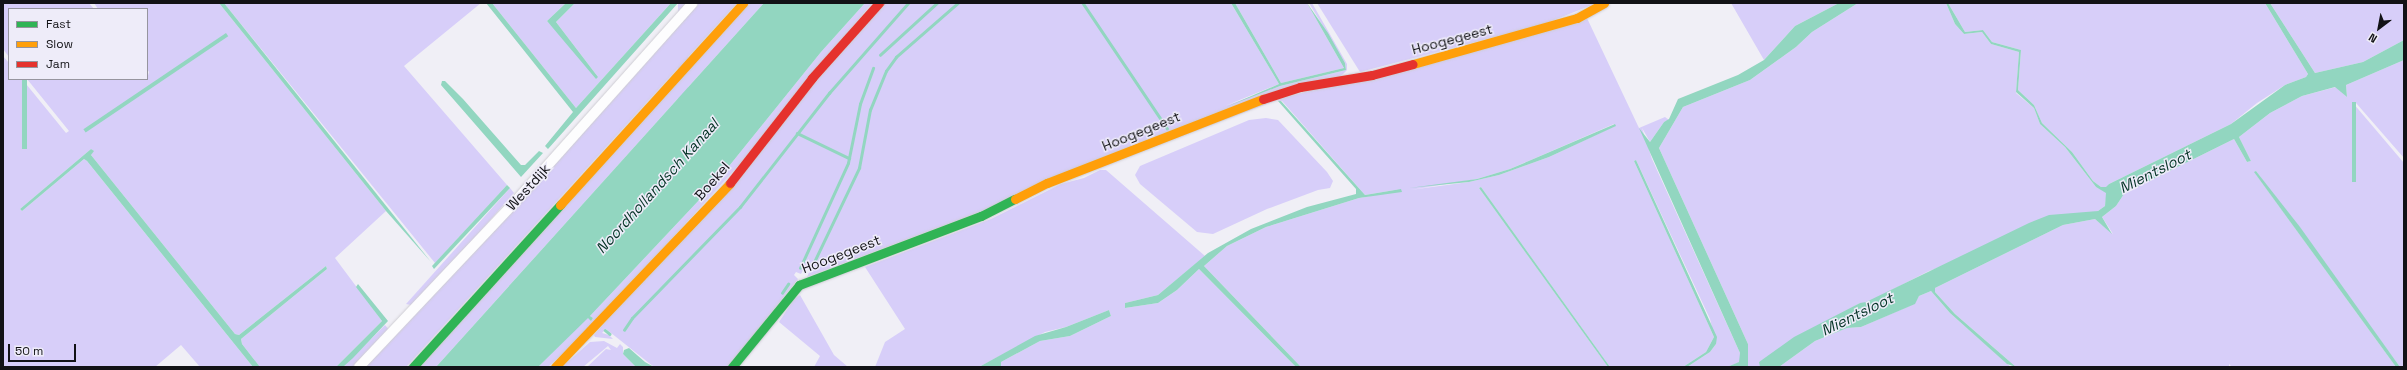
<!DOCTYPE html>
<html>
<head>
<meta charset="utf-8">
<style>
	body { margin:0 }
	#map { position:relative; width:2407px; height:370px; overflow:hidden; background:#f0eff6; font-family:"Space Grotesk",sans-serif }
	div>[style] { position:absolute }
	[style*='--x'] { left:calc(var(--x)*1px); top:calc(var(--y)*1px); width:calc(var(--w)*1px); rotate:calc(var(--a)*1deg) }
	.green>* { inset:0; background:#d7cef9; transform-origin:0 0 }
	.water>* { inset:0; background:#92d6c0; transform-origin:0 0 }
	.stream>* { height:2.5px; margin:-1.25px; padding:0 1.25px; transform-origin:1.25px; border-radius:1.25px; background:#92d6c0 }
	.roads { filter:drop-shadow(0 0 1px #cecdd3) drop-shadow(0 0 1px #cecdd3) }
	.street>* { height:10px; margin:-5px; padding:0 5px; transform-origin:5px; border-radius:5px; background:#fdfdfe }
	.fast>* { height:9px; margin:-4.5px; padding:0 4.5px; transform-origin:4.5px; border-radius:4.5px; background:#30b455 }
	.slow>* { height:9px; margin:-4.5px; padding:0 4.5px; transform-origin:4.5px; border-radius:4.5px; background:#ff9f0a }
	.jam>* { height:9px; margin:-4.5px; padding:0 4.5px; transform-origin:4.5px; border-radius:4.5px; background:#e5322d }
	span { translate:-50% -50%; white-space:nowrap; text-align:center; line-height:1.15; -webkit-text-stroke:3px #eeecf9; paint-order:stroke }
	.street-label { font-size:14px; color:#121216 }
	.water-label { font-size:15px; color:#043325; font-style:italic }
	.frame { position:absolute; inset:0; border:4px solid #121216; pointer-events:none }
	.legend { position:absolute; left:8px; top:8px; width:140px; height:72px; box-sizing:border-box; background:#eeecf9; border:1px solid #96959e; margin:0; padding:5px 7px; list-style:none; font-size:12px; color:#121216 }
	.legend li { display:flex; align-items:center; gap:8px; height:20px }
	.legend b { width:20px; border:1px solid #96959e }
	.north { position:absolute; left:2359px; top:8px; width:40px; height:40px; -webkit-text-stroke:3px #eeecf9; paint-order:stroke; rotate:212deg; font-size:11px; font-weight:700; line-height:16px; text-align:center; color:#121216 }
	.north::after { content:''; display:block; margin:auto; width:14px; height:18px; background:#121216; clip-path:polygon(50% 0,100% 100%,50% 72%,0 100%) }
	.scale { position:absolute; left:8px; top:344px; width:68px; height:18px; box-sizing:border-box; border:2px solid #121216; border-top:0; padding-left:5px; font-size:12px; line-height:14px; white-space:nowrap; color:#121216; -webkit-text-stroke:3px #eeecf9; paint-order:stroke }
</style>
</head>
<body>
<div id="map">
	<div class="green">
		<div style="clip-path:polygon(3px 3px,89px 3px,94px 9px,9px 9px,9px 57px,3px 49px)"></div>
		<div style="clip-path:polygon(94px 3px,219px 3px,386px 211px,335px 258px,382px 321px,336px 367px,260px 367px,242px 344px,241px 339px,327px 269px,326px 266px,239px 335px,235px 334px,91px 155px,93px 151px,91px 149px,20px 209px,22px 211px,84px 159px,87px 161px,253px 367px,200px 367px,181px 345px,155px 367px,3px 367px,3px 56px,9px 63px,9px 79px,22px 79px,66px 133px,69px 131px,27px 79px,147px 79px,149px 72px,147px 69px,147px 9px,98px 9px)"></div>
		<div style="clip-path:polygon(224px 3px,481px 3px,404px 66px,507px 185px,435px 263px)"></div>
		<div style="clip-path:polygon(492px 3px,566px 3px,547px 21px,598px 77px,556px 22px,575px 3px,671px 3px,576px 108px)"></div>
		<div style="left:678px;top:3px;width:10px;height:195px"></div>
		<div style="clip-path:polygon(698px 3px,737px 3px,406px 367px,365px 367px)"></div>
		<div style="clip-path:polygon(750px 3px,764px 3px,436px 367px,420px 367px)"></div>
		<div style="clip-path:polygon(865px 3px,872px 3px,747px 156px,595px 323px,548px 367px,538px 367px,588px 317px,591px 320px,593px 318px,590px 316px,717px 181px,821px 52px)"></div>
		<div style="clip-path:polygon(885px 3px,1231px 3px,1279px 84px,1225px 106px,1280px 86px,1346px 70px,1345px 63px,1309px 3px,1312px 3px,1347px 64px,1347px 70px,1341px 76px,807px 277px,812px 265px,807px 263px,801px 274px,796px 272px,794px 275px,798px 279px,728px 367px,654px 367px,606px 329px,602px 333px,609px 335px,613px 339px,595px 337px,594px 335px)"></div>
		<div style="clip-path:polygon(1235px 3px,1307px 3px,1344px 68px,1281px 83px)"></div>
		<div style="clip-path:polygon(1317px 3px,1597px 3px,1544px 24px,1360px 72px)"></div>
		<div style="clip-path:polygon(1731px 3px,1839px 3px,1795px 26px,1764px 60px)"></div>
		<div style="clip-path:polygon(1858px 3px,1946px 3px,1955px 24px,1964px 34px,1982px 32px,1991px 44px,2019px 52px,2016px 93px,2034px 108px,2040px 124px,2065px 147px,2096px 187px,2107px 192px,2105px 206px,2098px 211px,1929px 271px,1866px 303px,1860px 303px,1774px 353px,1759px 362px,1762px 367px,1748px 367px,1748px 344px,1659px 148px,1683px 107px,1750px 80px,1796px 47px,1812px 32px)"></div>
		<div style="clip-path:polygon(1948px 3px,2265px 3px,2308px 74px,2306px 77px,2285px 85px,2257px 103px,2231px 124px,2109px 184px,2107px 187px,2101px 187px,2093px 181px,2072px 152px,2042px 123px,2034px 105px,2018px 90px,2021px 50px,1992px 42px,1983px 30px,1965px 32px)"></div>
		<div style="clip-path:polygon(2270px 3px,2404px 3px,2404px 40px,2363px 62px,2315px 73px)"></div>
		<div style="clip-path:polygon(evenodd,1586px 16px,1639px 128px,1665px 117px,1669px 120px,1664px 122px,1650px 142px,1642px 128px,1652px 159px,1740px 353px,1740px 362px,1727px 367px,1687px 367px,1710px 352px,1716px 344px,1710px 319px,1636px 160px,1634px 161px,1714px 337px,1706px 352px,1683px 367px,1610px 367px,1481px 187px,1479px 188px,1608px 367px,1301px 367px,1204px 266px,1227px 246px,1266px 227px,1359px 198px,1366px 197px,1401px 189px,1365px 195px,1282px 101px,1278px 101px,1279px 99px,1586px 16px,1614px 124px,1615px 126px,1549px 157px,1499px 175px,1469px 182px,1410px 190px,1477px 179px,1510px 169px,1614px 124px)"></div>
		<div style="clip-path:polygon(2404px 60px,2404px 158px,2356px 103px,2353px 103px,2404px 163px,2404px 367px,2400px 367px,2256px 171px,2255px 173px,2396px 367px,2232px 367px,2229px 364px,2229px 367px,2016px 367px,1955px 314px,1935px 292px,1935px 288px,2063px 225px,2095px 219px,2113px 234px,2102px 217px,2116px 206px,2124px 194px,2133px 189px,2234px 139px,2247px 162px,2251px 161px,2239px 137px,2270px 113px,2302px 96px,2336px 87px,2347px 97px,2346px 85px)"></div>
		<div style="clip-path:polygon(1266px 118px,1278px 120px,1327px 172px,1333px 181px,1330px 188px,1318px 190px,1267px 209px,1213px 234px,1197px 232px,1140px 184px,1135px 175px,1140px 166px,1249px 120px)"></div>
		<div style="clip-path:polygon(1100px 170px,1106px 170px,1205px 256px,1158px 295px,1125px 303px,1125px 308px,1158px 303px,1177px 290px,1199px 269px,1296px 367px,1000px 366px,1001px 362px,1040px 341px,1070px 336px,1111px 316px,1109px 310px,1066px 327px,1045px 332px,979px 367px,875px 367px,885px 342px,905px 329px,865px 267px,991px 219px,1061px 184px,1084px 178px)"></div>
		<div style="clip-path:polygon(510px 188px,514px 193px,442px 275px,411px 305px,406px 304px)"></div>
		<div style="clip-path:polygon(1931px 291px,1950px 313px,2011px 367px,1779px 367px,1815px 341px,1847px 328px,1861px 327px,1914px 304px,1919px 296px)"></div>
		<div style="clip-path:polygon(800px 295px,834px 355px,848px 367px,814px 367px,820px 356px,779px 322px,794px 299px)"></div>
		<div style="clip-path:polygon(385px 325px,390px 331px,354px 367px,343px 367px)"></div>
		<div style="clip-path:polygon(604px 341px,617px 348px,620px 344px,623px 347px,623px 354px,636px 367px,587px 367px,606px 349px,611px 350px,608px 346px,583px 367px,562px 367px,590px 342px)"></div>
	</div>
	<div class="water">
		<div style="clip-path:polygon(219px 3px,224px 3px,431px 262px,386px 211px)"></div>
		<div style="clip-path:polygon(486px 3px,492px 3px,576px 108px,671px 3px,678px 3px,548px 149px,545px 146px,573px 112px)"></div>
		<div style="clip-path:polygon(566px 3px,575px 3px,556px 22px,598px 77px,596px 79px,547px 21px)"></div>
		<div style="clip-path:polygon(764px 3px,865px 3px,821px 52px,717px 181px,590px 316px,593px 318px,591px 321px,588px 318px,538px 367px,436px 367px)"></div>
		<div style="clip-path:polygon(1231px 3px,1235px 3px,1281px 83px,1344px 68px,1307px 3px,1328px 33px,1345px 63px,1346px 70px,1280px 86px,1226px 107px,1279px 84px)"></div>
		<div style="clip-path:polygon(1839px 3px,1858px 3px,1812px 32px,1796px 47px,1750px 80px,1683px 107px,1659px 148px,1748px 344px,1748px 367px,1727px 367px,1739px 362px,1740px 353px,1639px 128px,1650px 142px,1664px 122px,1669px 119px,1678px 99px,1738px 75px,1764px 60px,1795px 26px)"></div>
		<div style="clip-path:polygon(1946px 3px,1948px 3px,1965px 32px,1983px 30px,1992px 42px,2021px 50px,2018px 90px,2034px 105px,2042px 123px,2072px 152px,2093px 181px,2101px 187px,2106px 187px,2109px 184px,2231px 124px,2285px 85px,2306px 77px,2308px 74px,2265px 3px,2270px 3px,2315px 73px,2363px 62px,2404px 40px,2404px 60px,2346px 85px,2347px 97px,2335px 87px,2302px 96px,2270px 113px,2239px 137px,2251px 161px,2247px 162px,2234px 139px,2133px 189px,2124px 194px,2116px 206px,2102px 217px,2112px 234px,2095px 219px,2063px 225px,1935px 288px,1935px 292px,1955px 314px,2016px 367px,2007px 364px,1950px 313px,1931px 291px,1919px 296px,1915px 304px,1861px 327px,1847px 328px,1815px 341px,1779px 367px,1760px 367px,1759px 362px,1794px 337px,1860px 303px,1866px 302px,2029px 223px,2049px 215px,2098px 211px,2105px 206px,2106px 193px,2096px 187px,2065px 147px,2040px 124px,2034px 108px,2016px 92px,2019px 52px,1991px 44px,1982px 32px,1964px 34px,1955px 24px)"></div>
		<div style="left:226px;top:33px;width:4px;height:172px;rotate:56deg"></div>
		<div style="left:22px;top:79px;width:5px;height:70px"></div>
		<div style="clip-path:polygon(442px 81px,445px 81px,463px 99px,521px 165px,525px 165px,539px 151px,543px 153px,521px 177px,441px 85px)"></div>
		<div style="clip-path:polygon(1278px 101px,1281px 101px,1365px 195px,1401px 189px,1402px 192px,1359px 198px,1266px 227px,1227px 246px,1204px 266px,1301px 367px,1296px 367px,1199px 269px,1177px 290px,1158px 303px,1125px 308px,1125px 303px,1158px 295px,1208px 253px,1251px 229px,1307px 207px,1356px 194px,1356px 189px)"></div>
		<div style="left:2352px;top:102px;width:4px;height:80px"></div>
		<div style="clip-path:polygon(1615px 124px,1616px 126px,1549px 157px,1499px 175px,1469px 182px,1409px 188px,1477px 179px,1510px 169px)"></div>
		<div style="clip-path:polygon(91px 149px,94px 151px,91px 155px,235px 334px,239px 335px,326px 266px,327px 269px,241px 339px,242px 344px,260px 367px,253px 367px,87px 161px,84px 159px,22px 211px,20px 209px)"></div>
		<div style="clip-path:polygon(1636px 160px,1717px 337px,1716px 344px,1710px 352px,1687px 367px,1683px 367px,1706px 352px,1714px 337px,1634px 161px)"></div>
		<div style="clip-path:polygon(2256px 171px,2300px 227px,2400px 367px,2396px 367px,2254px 172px)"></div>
		<div style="clip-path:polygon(507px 185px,510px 188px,434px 269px,432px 266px)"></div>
		<div style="clip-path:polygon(1481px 187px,1610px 367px,1608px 367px,1479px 188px)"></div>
		<div style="clip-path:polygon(358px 284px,388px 321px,353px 358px,343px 367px,336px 367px,382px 321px,356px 287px)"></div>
		<div style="clip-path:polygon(1109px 310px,1111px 316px,1070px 336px,1040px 341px,1001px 362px,1001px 367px,979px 367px,1035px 336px,1066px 327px)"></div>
		<div style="clip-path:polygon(629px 348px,645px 362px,654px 367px,636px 367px,623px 354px,624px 350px)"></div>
	</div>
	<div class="stream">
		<div style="--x:1083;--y:3;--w:151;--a:56.1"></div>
		<div style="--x:880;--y:55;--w:77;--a:-42.4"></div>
		<div style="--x:797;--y:133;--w:58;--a:25.7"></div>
		<div style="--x:815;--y:260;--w:102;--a:-64.4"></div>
		<div style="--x:859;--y:168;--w:59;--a:-79.3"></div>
		<div style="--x:870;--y:110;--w:42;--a:-67.7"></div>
		<div style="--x:886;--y:71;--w:17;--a:-54"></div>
		<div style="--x:896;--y:57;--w:82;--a:-41.1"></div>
		<div style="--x:800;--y:268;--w:115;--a:-65.4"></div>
		<div style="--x:848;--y:163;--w:60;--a:-78.5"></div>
		<div style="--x:860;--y:104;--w:38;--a:-70"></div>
		<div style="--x:782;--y:293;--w:11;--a:-56"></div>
		<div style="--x:605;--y:330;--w:6;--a:39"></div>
		<div style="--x:624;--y:330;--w:14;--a:-56"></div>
		<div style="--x:632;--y:318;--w:155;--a:-45.8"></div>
		<div style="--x:740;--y:207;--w:145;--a:-52"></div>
		<div style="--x:829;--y:93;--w:120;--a:-48.7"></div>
	</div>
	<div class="roads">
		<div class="street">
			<div style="--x:359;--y:367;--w:226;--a:-46.6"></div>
			<div style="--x:514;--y:203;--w:268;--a:-48.2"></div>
		</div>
		<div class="fast">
			<div style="--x:413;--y:367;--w:219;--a:-47.8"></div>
			<div style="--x:732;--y:367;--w:106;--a:-50.7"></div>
			<div style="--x:799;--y:285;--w:195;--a:-20.8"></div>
			<div style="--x:981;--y:216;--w:38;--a:-27"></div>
		</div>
		<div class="slow">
			<div style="--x:1413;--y:64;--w:170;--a:-15.7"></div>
			<div style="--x:1577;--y:18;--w:31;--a:-29"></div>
			<div style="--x:1015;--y:199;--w:36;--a:-27"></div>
			<div style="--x:1047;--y:183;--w:232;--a:-21.3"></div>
			<div style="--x:560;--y:205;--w:273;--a:-47.8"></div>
			<div style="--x:555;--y:367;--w:254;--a:-46.4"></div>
		</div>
		<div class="jam">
			<div style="--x:1263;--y:99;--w:39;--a:-18"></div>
			<div style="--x:1300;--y:87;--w:73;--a:-9.5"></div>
			<div style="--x:1372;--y:75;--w:42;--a:-15"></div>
			<div style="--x:730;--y:183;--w:133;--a:-52"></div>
			<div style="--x:812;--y:78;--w:101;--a:-48.2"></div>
		</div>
	</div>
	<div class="street-label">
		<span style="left:1452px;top:39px;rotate:-15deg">Hoogegeest</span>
		<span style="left:1141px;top:131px;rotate:-22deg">Hoogegeest</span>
		<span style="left:712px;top:181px;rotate:-49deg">Boekel</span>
		<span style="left:528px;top:187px;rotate:-48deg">Westdijk</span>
		<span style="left:841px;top:254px;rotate:-21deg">Hoogegeest</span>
	</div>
	<div class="water-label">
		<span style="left:2155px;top:171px;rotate:-27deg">Mientsloot</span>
		<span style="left:657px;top:186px;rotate:-48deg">Noordhollandsch Kanaal</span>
		<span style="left:1857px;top:314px;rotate:-26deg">Mientsloot</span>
	</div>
	<div class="frame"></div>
	<ul class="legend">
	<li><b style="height:5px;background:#30b455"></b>Fast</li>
	<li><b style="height:5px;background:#ff9f0a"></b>Slow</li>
	<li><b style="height:5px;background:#e5322d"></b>Jam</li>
	</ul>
	<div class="north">N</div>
	<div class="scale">50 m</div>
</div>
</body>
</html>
